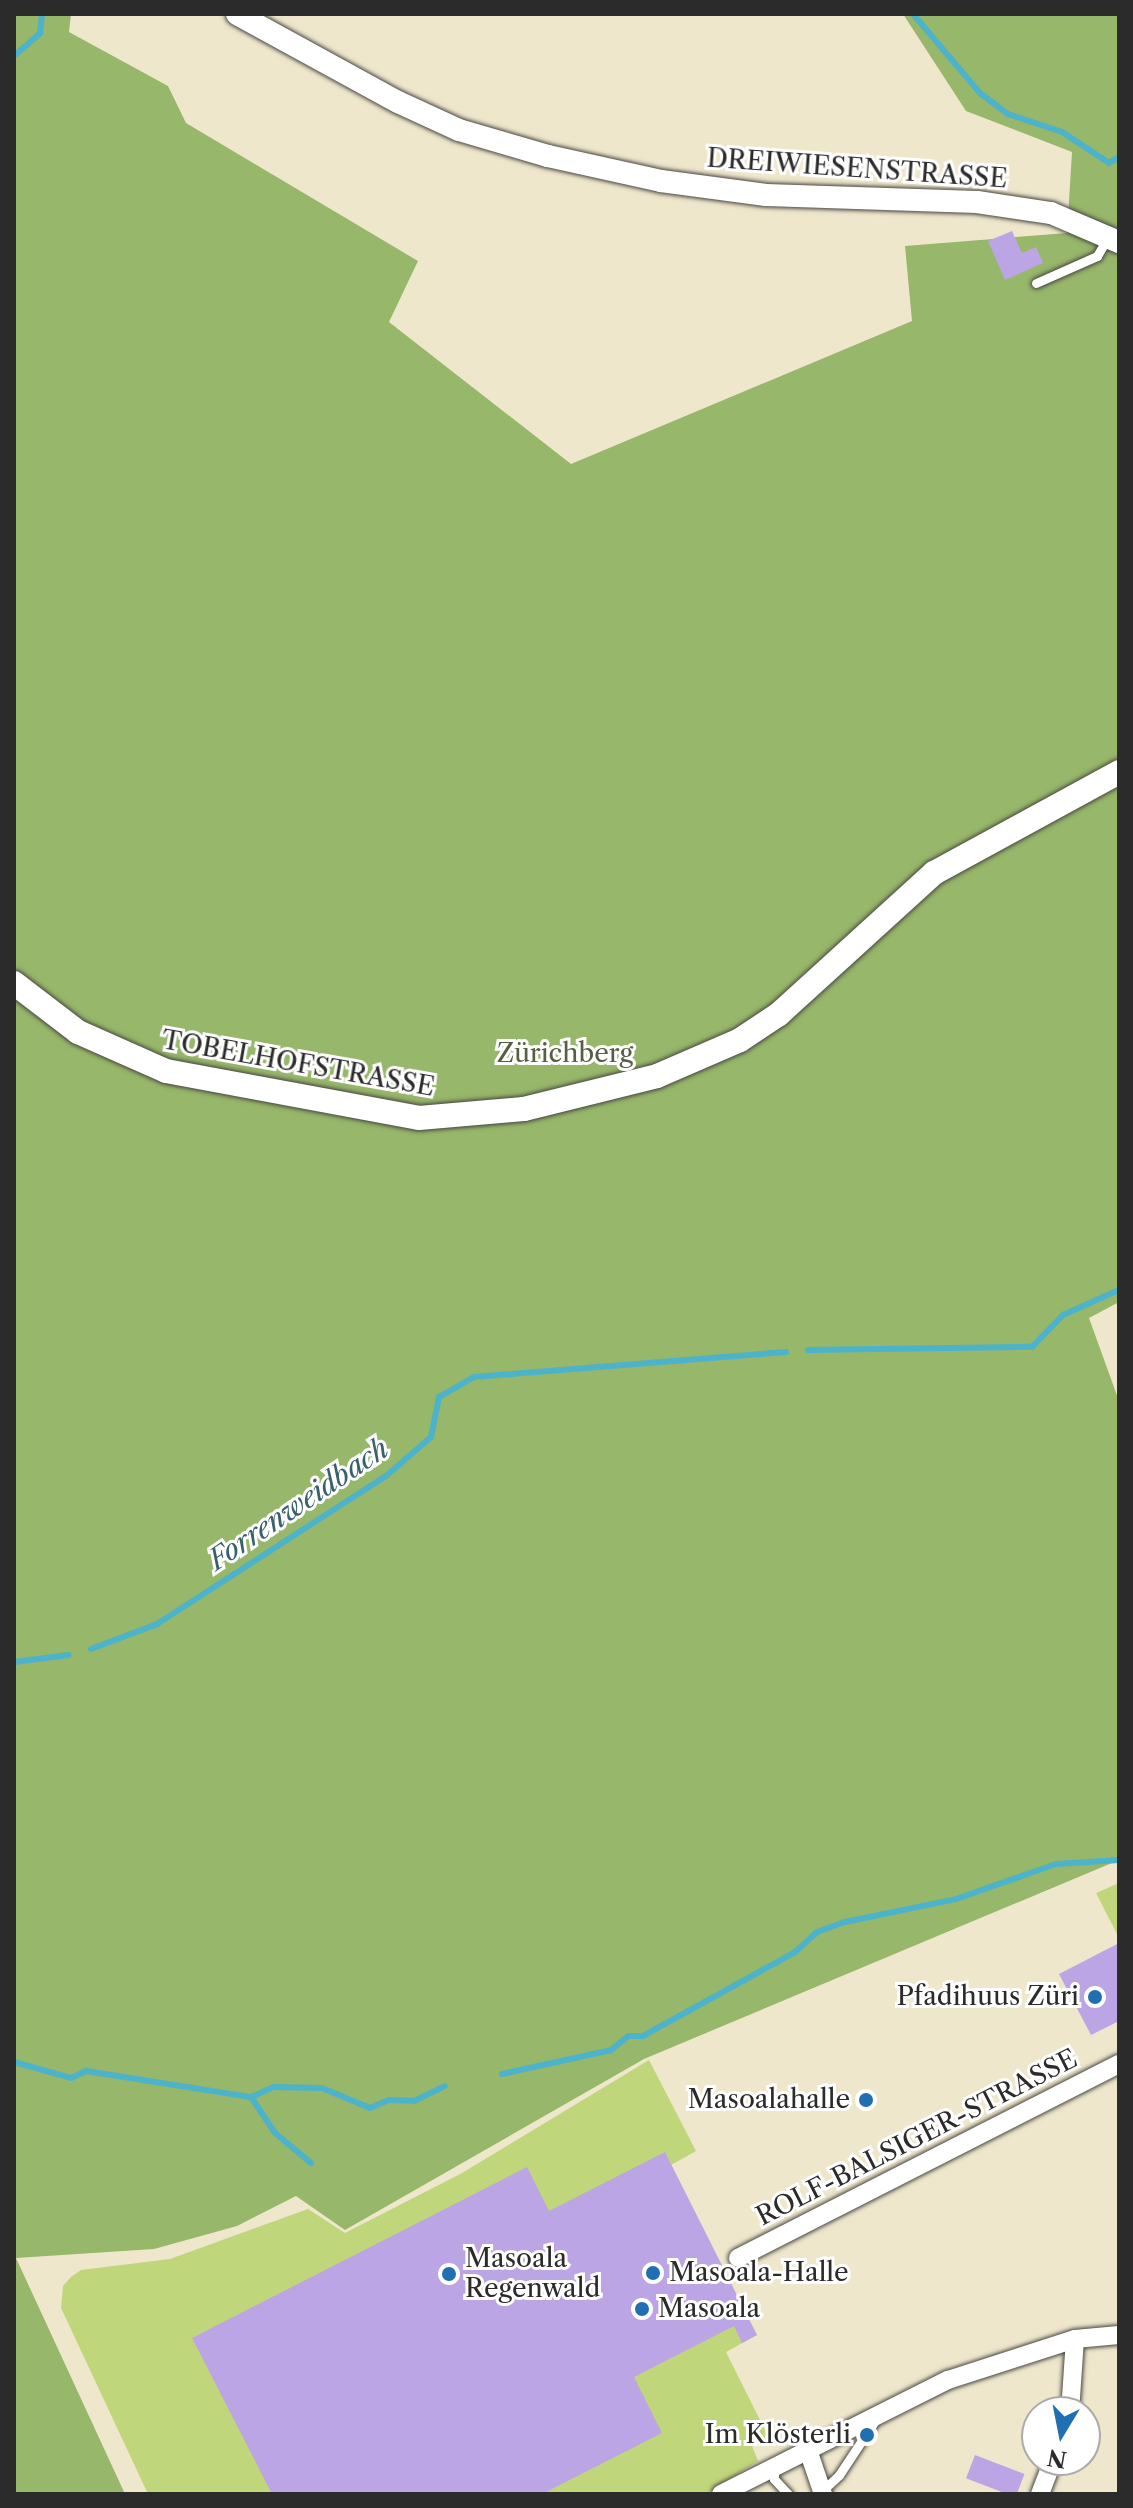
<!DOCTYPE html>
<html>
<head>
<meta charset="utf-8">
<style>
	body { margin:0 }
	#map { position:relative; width:1133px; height:2508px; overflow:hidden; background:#efe7cc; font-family:"Libre Caslon Text",serif }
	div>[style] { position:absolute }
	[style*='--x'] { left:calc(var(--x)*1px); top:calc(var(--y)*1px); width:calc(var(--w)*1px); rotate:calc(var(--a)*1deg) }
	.green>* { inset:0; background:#bfd67a }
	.forest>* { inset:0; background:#97b76a }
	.stream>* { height:6px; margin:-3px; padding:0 3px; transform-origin:3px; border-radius:3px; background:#4cb3cb }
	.building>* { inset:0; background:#bca5e5; transform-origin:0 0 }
	.roads { filter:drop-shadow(0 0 2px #484743) drop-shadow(0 0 2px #484743) }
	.service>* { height:9px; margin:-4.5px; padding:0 4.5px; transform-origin:4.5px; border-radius:4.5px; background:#fff }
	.minor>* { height:18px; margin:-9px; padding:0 9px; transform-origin:9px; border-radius:9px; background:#fff }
	.tertiary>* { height:22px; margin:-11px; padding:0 11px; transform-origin:11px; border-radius:11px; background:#fff }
	.secondary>* { height:24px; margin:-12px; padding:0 12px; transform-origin:12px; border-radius:12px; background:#fff }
	.dots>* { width:22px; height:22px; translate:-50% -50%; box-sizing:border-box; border:4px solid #fff; border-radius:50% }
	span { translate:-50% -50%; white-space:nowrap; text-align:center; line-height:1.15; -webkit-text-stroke:6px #fff; paint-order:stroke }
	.street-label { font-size:26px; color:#2b2b2b }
	.park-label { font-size:26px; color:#575e43 }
	.poi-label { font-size:26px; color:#2b2b2b }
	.right { translate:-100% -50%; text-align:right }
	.left { translate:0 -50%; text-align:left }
	.water-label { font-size:28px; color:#38616b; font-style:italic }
	.frame { position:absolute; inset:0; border:16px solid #2b2b2b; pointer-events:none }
	.north { position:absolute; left:1021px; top:2396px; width:80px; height:80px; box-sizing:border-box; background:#fff; border:2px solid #aaa; border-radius:50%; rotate:190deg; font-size:22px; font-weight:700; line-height:32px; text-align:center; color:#2b2b2b }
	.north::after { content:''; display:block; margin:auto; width:28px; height:36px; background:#1f6fb2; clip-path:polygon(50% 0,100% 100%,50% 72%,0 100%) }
</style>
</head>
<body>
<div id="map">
	<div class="green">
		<div style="clip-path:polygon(1119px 1883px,1119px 1938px,1096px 1893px)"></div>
		<div style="clip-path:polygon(649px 2060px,696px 2151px,671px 2165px,757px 2335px,726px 2352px,769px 2438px,752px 2446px,758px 2461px,705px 2494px,148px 2494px,61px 2308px,63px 2286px,71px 2277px,81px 2270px,170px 2259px,308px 2209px,345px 2233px,462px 2173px)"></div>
	</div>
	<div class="forest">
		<div style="clip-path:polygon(14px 14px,71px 14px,69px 32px,168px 86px,186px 123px,418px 261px,389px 322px,571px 464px,912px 321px,905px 246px,1067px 233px,1072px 152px,966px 111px,903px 14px,1119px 14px,1119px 1302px,1089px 1318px,1119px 1401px,1119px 1860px,644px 2059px,345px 2230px,296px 2196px,237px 2226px,154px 2249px,16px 2258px,125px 2494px,14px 2494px)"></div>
	</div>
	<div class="stream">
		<div style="--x:913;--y:14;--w:104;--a:49.7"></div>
		<div style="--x:980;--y:93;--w:35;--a:37"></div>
		<div style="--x:1008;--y:114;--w:57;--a:18.4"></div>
		<div style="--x:1062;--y:132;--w:56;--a:33.4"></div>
		<div style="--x:1109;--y:163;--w:12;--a:-31"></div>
		<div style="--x:14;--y:56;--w:35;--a:-41"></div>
		<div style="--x:40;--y:33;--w:19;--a:-84"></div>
		<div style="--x:808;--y:1350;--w:224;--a:-0.8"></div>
		<div style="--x:1032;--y:1347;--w:45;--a:-45.9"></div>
		<div style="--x:1063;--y:1315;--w:61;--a:-24.1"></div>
		<div style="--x:91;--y:1649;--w:71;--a:-20.7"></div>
		<div style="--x:157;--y:1624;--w:273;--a:-32.9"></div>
		<div style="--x:386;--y:1476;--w:60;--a:-40.9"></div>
		<div style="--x:431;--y:1437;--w:41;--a:-78.7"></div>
		<div style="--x:439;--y:1397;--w:40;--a:-29.7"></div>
		<div style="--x:474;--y:1377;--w:313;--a:-4.6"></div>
		<div style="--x:14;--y:1662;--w:55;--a:-7.3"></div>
		<div style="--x:14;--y:2062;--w:59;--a:15.7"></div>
		<div style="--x:71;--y:2078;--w:17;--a:-25"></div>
		<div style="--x:86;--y:2071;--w:167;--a:9"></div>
		<div style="--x:251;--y:2097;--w:24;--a:-24"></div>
		<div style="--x:273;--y:2087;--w:49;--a:1.2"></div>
		<div style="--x:322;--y:2088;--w:52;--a:22.6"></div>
		<div style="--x:370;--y:2108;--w:21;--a:-23"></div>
		<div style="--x:389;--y:2100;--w:25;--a:2"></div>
		<div style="--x:414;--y:2101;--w:34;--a:-26"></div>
		<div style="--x:502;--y:2074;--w:112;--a:-12.4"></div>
		<div style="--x:611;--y:2050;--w:22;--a:-39"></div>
		<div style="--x:628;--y:2036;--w:15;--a:0"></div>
		<div style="--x:643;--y:2036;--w:174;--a:-28.9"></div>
		<div style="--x:795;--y:1952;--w:30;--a:-42"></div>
		<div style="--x:817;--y:1932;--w:30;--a:-20"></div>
		<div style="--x:845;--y:1922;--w:113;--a:-11.7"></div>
		<div style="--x:956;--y:1899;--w:106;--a:-19.3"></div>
		<div style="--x:1056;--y:1864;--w:63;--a:-3.6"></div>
		<div style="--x:251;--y:2097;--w:43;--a:56.3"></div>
		<div style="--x:275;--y:2133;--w:47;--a:39.8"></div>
	</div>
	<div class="building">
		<div style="clip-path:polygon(1012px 231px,1022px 253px,1036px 247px,1043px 263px,1005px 280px,988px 241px)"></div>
		<div style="clip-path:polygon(1119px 1943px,1119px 2021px,1091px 2035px,1059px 1974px)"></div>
		<div style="clip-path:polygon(665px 2152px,757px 2335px,742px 2343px,734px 2326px,634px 2377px,662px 2433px,542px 2494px,272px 2494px,192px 2338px,527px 2167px,549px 2211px)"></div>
		<div style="left:975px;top:2455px;width:53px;height:25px;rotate:21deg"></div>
	</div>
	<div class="roads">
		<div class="service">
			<div style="--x:1036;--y:283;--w:67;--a:-23.9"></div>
			<div style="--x:1097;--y:256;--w:22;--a:-60"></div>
			<div style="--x:774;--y:2468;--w:11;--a:90"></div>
			<div style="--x:774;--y:2479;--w:21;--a:47"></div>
			<div style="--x:823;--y:2490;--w:22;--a:-43"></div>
			<div style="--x:839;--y:2475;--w:67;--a:-56.5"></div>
		</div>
		<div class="minor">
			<div style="--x:738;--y:2258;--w:428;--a:-27"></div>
			<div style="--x:1070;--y:2412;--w:73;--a:-86.1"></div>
			<div style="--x:807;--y:2447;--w:50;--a:71.2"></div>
			<div style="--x:721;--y:2494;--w:254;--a:-26.7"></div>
			<div style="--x:948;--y:2380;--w:133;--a:-17.9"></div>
			<div style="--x:1075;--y:2339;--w:44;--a:-5.2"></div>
			<div style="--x:1040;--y:2494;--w:36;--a:-69"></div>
		</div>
		<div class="tertiary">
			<div style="--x:237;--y:14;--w:183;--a:28.7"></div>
			<div style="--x:398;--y:102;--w:67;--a:24.7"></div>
			<div style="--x:459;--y:130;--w:93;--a:16.3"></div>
			<div style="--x:548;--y:156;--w:116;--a:12.5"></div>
			<div style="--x:661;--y:181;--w:106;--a:7.6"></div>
			<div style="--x:766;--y:195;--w:211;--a:1.9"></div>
			<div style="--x:977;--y:202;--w:75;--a:8.5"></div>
			<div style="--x:1051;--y:213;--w:74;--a:23.1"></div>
		</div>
		<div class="secondary">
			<div style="--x:14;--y:983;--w:81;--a:37.4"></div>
			<div style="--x:78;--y:1032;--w:96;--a:23.9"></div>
			<div style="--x:166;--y:1071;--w:257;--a:10.5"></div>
			<div style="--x:419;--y:1118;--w:105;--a:-4.9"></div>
			<div style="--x:524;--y:1109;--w:137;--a:-13.9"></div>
			<div style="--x:657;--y:1076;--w:90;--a:-23.4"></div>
			<div style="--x:740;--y:1040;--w:47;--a:-33.7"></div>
			<div style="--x:779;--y:1014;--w:210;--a:-42.3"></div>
			<div style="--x:934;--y:873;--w:211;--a:-28.6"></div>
		</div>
	</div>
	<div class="dots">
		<div style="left:1095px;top:1997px;background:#1f6fb2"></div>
		<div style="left:866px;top:2100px;background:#1f6fb2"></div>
		<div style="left:653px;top:2273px;background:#1f6fb2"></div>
		<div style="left:449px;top:2274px;background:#1f6fb2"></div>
		<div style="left:642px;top:2309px;background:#1f6fb2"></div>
		<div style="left:867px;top:2435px;background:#1f6fb2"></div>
	</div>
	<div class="street-label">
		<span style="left:857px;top:169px;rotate:4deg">DREIWIESENSTRASSE</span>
		<span style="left:298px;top:1064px;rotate:10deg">TOBELHOFSTRASSE</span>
		<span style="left:917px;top:2138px;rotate:-27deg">ROLF-BALSIGER-STRASSE</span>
	</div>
	<div class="park-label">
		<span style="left:565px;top:1054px">Zürichberg</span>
	</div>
	<div class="poi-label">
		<span class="right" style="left:1079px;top:1997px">Pfadihuus Züri</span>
		<span class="right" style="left:850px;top:2100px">Masoalahalle</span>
		<span class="left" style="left:465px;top:2274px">Masoala<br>Regenwald</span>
		<span class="left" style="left:669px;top:2273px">Masoala-Halle</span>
		<span class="left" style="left:658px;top:2309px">Masoala</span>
		<span class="right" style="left:851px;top:2435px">Im Klösterli</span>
	</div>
	<div class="water-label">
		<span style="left:298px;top:1504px;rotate:-34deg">Forrenweidbach</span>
	</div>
	<div class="frame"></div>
	<div class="north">N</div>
</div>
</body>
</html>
